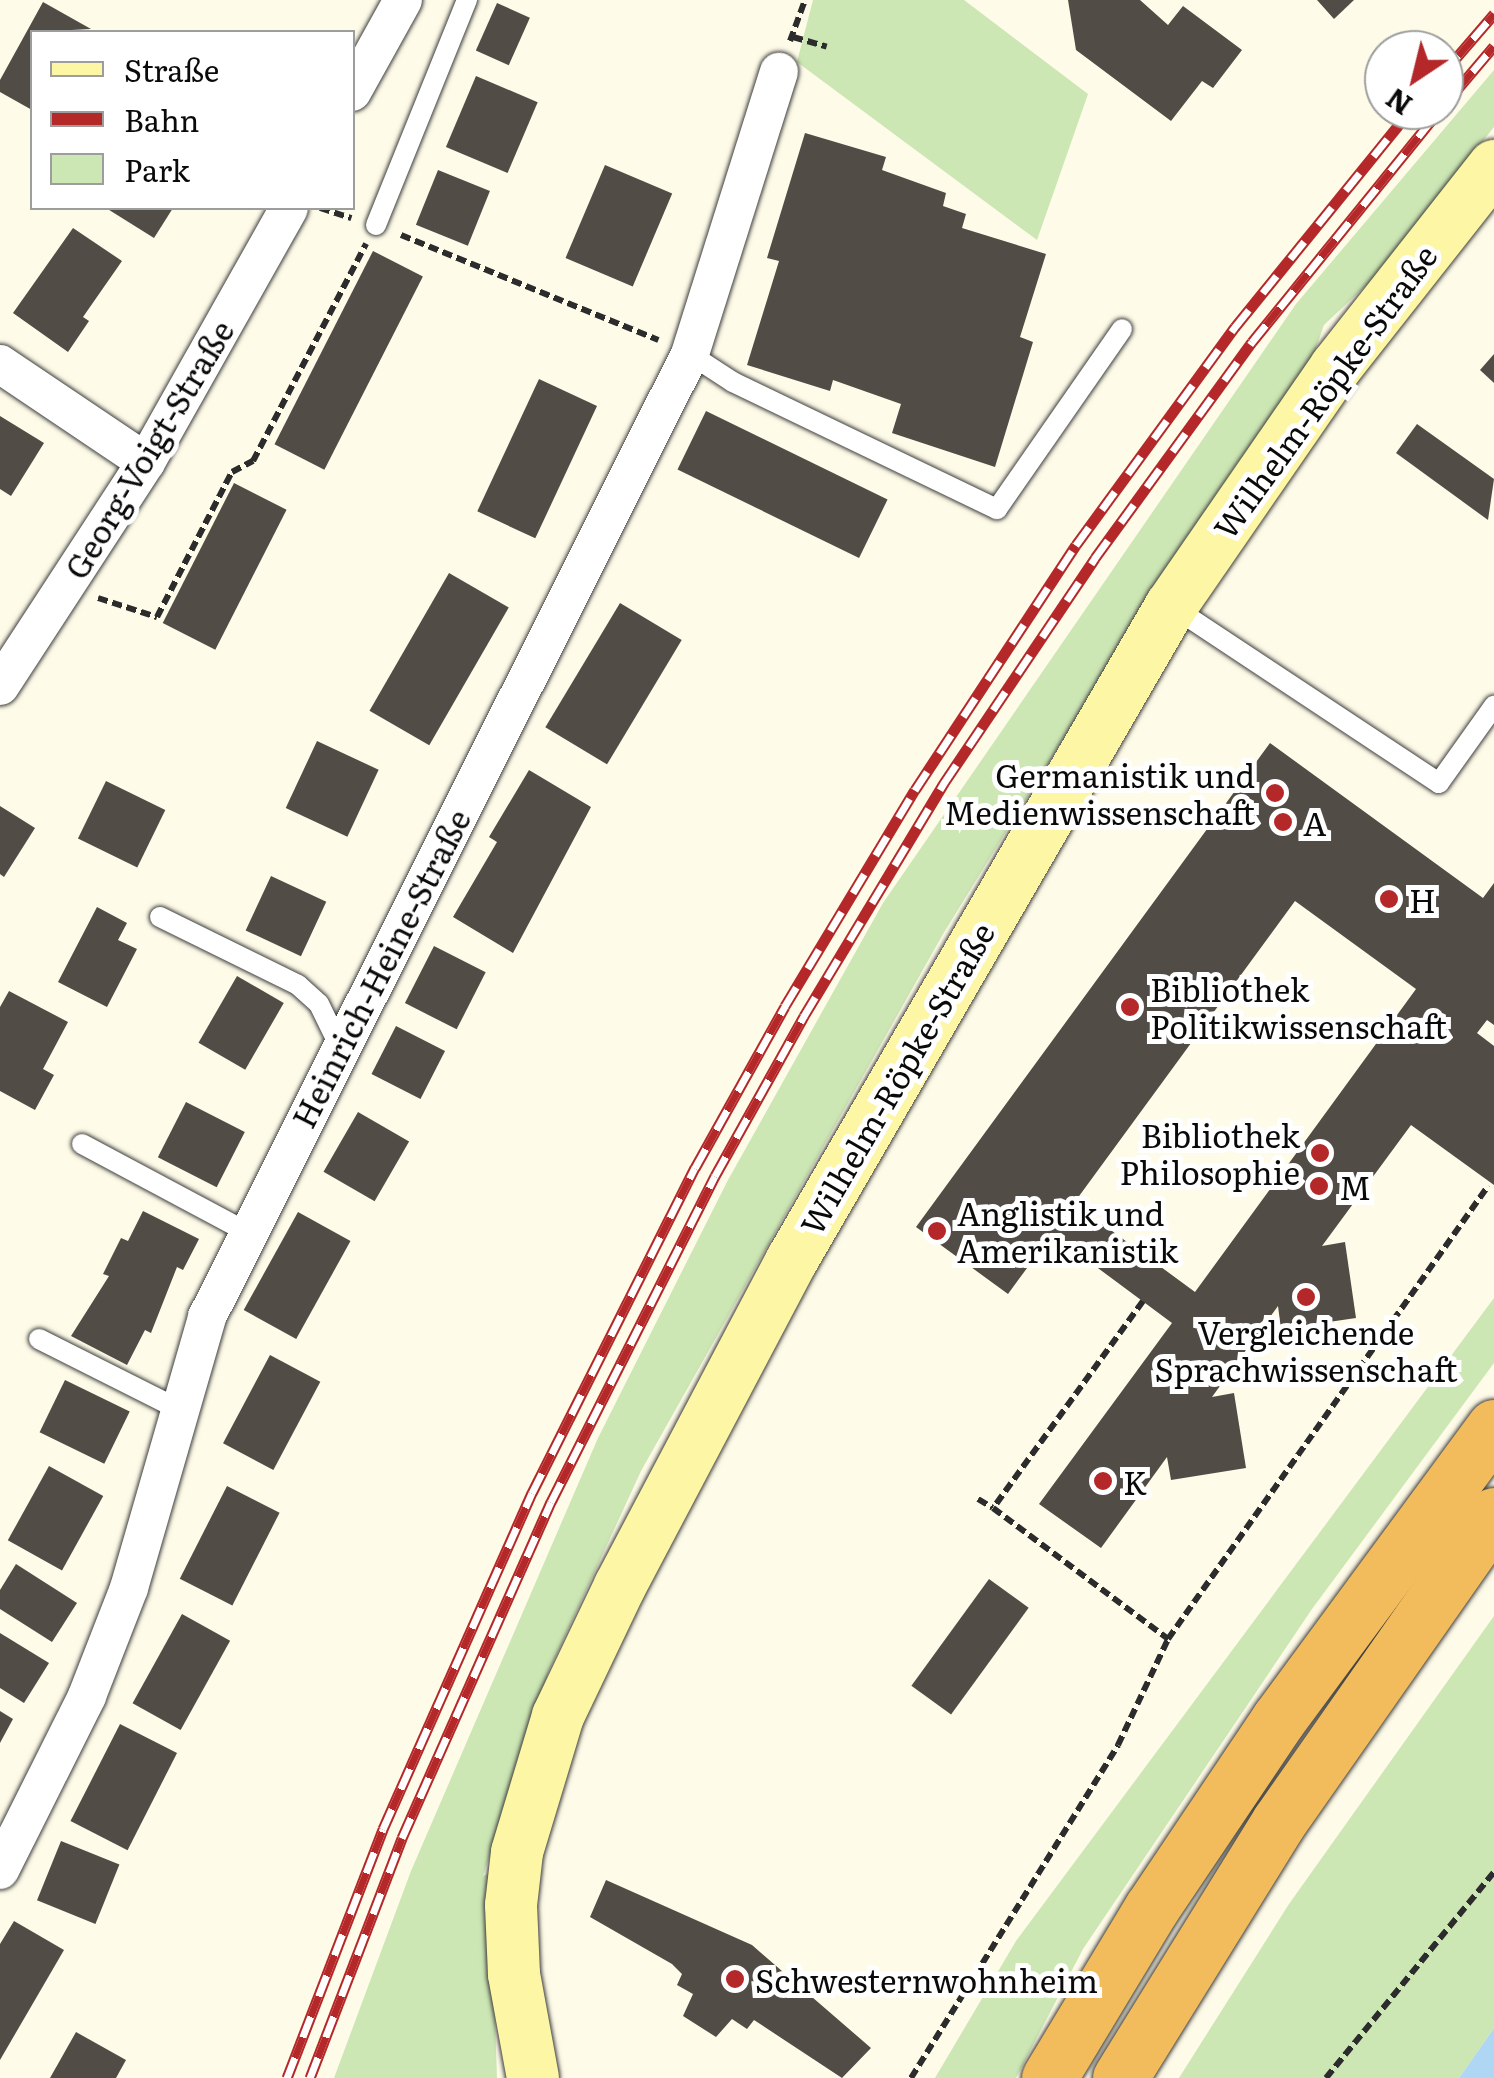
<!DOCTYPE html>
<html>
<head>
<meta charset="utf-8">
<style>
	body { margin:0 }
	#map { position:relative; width:1494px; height:2078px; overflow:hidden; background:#fefbe8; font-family:Literata,serif }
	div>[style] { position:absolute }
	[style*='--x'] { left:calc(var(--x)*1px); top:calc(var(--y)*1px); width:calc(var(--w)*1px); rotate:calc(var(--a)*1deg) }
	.green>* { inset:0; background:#cce6b4 }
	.water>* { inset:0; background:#afd7f3 }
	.building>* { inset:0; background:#524c47; transform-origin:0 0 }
	.path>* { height:6px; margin-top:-3px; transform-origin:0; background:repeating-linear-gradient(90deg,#2c2c2c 0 10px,transparent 0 15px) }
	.roads { filter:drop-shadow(0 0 2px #3d3d3d) drop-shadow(0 0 2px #3d3d3d) }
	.service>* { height:20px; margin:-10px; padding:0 10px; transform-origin:10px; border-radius:10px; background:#fff }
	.minor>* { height:38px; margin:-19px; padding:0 19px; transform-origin:19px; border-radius:19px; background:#fff }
	.secondary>* { height:52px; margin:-26px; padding:0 26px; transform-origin:26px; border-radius:26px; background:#fcf6a5 }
	.trunk>* { height:55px; margin:-27.5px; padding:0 27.5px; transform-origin:27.5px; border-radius:27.5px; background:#f2bc5c }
	.rail>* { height:11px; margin-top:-5.5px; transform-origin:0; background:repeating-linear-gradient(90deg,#fff 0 22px,#b42829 0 44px); box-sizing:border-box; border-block:2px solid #b42829 }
	.dots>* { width:28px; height:28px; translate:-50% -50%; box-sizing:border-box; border:5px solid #fff; border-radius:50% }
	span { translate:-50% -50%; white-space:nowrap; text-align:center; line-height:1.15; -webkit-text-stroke:10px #fff; paint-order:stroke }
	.street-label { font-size:32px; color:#0a0a0a }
	.poi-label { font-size:32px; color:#0a0a0a }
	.right { translate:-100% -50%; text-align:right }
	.left { translate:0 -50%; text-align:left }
	.legend { position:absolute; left:30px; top:30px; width:325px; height:180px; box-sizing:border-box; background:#fff; border:2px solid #9d9d9d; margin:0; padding:12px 18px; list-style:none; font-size:30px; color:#0a0a0a }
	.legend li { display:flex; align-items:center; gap:20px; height:50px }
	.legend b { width:50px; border:2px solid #9d9d9d }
	.north { position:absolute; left:1364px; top:30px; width:100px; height:100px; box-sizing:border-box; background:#fff; border:2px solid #9d9d9d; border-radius:50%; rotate:215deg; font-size:28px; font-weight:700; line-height:40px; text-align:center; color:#0a0a0a }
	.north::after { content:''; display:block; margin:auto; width:35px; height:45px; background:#b42829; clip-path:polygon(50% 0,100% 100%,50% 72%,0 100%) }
</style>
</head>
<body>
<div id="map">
	<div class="green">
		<div style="clip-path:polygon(813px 0,964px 0,1088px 94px,1037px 240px,797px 62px)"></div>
		<div style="clip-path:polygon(1494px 70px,1494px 127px,1376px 276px,1324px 325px,1312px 359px,1158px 585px,943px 934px,641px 1471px,548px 1673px,483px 1876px,490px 1873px,497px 2078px,334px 2078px,411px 1871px,598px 1438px,728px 1180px,883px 903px,1296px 304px)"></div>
		<div style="clip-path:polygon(1494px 1298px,1494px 1363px,1312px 1609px,1083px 1949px,1016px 2078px,935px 2078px,1016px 1941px)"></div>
		<div style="clip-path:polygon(1494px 1616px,1494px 2028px,1459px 2078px,1179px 2078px,1289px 1904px)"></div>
	</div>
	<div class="water">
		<div style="clip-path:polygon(1494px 2028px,1494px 2078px,1459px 2078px)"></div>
	</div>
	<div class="building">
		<div style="clip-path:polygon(1068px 0,1140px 0,1168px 25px,1183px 6px,1242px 50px,1213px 88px,1202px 81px,1171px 121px,1076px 50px)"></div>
		<div style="clip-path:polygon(1317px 0,1354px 0,1334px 19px)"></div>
		<div style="clip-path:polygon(43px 2px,91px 29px,32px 32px,32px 110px,0 92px,0 80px)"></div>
		<div style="left:497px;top:3px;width:36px;height:52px;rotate:24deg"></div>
		<div style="left:476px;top:76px;width:67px;height:77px;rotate:23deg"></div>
		<div style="clip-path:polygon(805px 133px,886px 157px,882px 170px,946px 193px,943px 206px,966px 214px,962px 228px,1046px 254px,1020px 337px,1033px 342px,995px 467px,892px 433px,901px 404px,833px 380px,830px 391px,747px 365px,779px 261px,767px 258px)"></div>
		<div style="left:605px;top:165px;width:73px;height:101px;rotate:23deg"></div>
		<div style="left:438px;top:170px;width:56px;height:59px;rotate:22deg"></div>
		<div style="clip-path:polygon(106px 208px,173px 208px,154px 238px)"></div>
		<div style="clip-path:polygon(73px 228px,122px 261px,83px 317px,89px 321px,68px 352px,13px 313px)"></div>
		<div style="left:373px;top:251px;width:56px;height:217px;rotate:27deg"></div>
		<div style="clip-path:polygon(1494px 354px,1494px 383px,1480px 370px)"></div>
		<div style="left:539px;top:379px;width:64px;height:146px;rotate:25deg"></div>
		<div style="left:706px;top:411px;width:202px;height:65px;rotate:26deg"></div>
		<div style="clip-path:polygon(0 416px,44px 443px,11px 496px,0 489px)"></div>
		<div style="clip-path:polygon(1417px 424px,1494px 479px,1488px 520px,1396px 453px)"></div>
		<div style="left:234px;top:483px;width:59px;height:157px;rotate:27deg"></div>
		<div style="left:449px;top:573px;width:69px;height:159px;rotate:30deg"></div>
		<div style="left:620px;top:603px;width:72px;height:145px;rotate:31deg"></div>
		<div style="left:317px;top:741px;width:68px;height:74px;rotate:25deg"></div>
		<div style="clip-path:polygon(evenodd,1270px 743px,1483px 898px,1494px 883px,1494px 1025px,1487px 1020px,1477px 1033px,1494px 1046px,1494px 1185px,1411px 1125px,1322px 1246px,1345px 1242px,1356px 1318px,1281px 1329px,1278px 1306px,1212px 1397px,1234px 1393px,1246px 1468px,1171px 1480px,1167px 1457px,1101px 1548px,1039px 1504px,1172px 1323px,1052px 1234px,1008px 1294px,916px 1227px,1270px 743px,1295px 901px,1416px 989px,1195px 1292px,1074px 1203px,1295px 901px)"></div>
		<div style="clip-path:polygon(529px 770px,591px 807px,513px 953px,453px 917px,497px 842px,489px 837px)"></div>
		<div style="left:106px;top:781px;width:66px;height:64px;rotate:26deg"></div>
		<div style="clip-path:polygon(0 806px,35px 828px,4px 877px,0 874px)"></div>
		<div style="left:271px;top:876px;width:61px;height:60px;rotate:25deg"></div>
		<div style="clip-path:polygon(97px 907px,127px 923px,118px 940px,137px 949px,107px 1007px,58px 982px)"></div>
		<div style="left:434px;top:946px;width:58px;height:64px;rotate:27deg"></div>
		<div style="left:237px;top:976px;width:54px;height:77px;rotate:30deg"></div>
		<div style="clip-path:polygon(9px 991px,68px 1022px,43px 1069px,54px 1075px,35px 1110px,0 1091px,0 1007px)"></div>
		<div style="left:396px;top:1026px;width:55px;height:54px;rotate:27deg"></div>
		<div style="left:186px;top:1102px;width:66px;height:62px;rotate:27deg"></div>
		<div style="left:358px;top:1112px;width:59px;height:69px;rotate:30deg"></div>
		<div style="clip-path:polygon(143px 1211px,199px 1239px,183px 1270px,177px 1267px,151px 1333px,145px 1330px,127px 1365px,71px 1336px,109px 1276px,103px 1274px,121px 1238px,128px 1241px)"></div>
		<div style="left:298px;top:1212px;width:60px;height:112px;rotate:29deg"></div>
		<div style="left:270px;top:1355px;width:57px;height:100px;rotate:28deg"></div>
		<div style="left:65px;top:1380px;width:72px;height:58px;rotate:26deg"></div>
		<div style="left:49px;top:1466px;width:62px;height:85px;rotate:29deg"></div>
		<div style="left:227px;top:1486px;width:59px;height:104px;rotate:27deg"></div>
		<div style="clip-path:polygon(16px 1564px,77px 1603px,52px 1642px,0 1609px,0 1590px)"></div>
		<div style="left:989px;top:1579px;width:49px;height:132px;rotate:36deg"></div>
		<div style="left:182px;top:1614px;width:55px;height:102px;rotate:29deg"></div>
		<div style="clip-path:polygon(0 1633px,49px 1663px,24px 1703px,0 1688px)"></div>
		<div style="clip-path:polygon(0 1711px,13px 1719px,0 1743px)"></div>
		<div style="left:120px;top:1724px;width:64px;height:109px;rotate:27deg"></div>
		<div style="left:61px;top:1841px;width:63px;height:64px;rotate:22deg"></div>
		<div style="clip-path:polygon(606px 1880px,752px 1945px,871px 2048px,842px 2078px,754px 2020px,747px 2029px,732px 2019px,716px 2037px,683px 2016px,693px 1994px,677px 1985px,682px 1974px,672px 1964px,590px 1917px)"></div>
		<div style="clip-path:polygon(14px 1921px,64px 1950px,0 2060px,0 1944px)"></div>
		<div style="clip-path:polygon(76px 2032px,126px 2060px,116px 2078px,50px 2078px)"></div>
	</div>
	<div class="path">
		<div style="--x:793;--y:37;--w:35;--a:16"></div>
		<div style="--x:790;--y:41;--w:44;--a:-69.9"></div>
		<div style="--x:320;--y:208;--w:33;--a:18"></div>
		<div style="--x:401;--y:235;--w:278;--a:22.2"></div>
		<div style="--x:98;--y:598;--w:62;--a:17.9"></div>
		<div style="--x:157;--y:617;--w:163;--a:-62.7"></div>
		<div style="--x:232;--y:472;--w:24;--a:-28"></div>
		<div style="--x:253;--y:461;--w:245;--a:-62.5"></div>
		<div style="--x:1143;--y:1301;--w:256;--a:125.9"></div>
		<div style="--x:993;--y:1508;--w:219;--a:36.8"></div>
		<div style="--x:978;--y:1499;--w:17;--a:31"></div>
		<div style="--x:911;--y:2078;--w:392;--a:-58.1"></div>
		<div style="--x:1118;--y:1745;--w:117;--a:-64.7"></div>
		<div style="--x:1168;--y:1639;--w:555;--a:-54.76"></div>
		<div style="--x:1326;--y:2078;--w:266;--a:-50.8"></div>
	</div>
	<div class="roads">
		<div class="service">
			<div style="--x:376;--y:225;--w:243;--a:-68"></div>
			<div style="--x:690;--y:354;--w:51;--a:33.1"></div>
			<div style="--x:733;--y:382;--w:293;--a:25.7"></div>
			<div style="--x:997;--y:509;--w:219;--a:-55.2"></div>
			<div style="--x:1173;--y:607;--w:319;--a:33.5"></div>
			<div style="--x:1439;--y:783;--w:95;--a:-54.5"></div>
			<div style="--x:160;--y:917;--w:154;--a:26.2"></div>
			<div style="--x:298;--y:985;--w:28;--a:42"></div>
			<div style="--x:319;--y:1004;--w:48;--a:64"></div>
			<div style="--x:82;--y:1144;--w:187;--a:28.1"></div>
			<div style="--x:39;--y:1339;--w:158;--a:26.7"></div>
		</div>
		<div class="minor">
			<div style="--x:352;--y:92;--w:105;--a:-61"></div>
			<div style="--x:0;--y:364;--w:176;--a:33.9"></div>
			<div style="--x:0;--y:686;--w:267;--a:-56.9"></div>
			<div style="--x:146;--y:462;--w:291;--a:-60.6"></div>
			<div style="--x:0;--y:1870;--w:195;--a:-63.4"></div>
			<div style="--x:87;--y:1696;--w:116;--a:-68.7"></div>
			<div style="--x:129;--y:1588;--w:282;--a:-73.9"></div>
			<div style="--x:207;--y:1317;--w:1077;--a:-63.36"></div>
			<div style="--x:690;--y:354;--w:296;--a:-72.5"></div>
		</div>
		<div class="secondary">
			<div style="--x:533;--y:2078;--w:106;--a:-100.4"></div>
			<div style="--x:514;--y:1974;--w:69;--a:-92.5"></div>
			<div style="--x:511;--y:1905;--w:53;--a:-83.5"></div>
			<div style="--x:517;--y:1852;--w:142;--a:-73.2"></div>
			<div style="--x:558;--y:1716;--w:144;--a:-64.5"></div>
			<div style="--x:620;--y:1586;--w:369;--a:-62.2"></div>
			<div style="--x:792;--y:1260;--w:756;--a:-59.91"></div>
			<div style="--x:1171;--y:606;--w:290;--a:-55.4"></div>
			<div style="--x:1336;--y:367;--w:256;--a:-51.8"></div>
		</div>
		<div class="trunk">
			<div style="--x:1049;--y:2078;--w:197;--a:-58.9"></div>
			<div style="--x:1151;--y:1909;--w:228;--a:-56.1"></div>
			<div style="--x:1278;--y:1720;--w:364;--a:-53.6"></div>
			<div style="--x:1120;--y:2078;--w:300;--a:-58.2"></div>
			<div style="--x:1278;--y:1823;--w:376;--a:-55"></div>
		</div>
	</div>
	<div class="rail">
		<div style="--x:1444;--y:72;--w:77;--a:-49.2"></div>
		<div style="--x:1444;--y:105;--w:77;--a:-49.7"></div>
		<div style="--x:287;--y:2078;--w:267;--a:-68.9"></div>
		<div style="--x:383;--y:1829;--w:368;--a:-66.1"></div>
		<div style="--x:532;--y:1493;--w:364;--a:-63.4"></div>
		<div style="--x:695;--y:1168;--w:185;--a:-60.9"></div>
		<div style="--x:785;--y:1006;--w:252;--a:-59"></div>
		<div style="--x:915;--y:790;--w:293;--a:-56.7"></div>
		<div style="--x:1076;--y:545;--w:270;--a:-53.9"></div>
		<div style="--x:1235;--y:327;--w:279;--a:-51"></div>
		<div style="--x:310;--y:2078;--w:257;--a:-69"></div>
		<div style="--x:402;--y:1838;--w:368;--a:-66.1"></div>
		<div style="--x:551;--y:1502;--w:365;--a:-63.3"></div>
		<div style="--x:715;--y:1176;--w:183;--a:-60.9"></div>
		<div style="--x:804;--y:1016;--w:272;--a:-59"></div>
		<div style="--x:944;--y:783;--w:271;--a:-56.1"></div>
		<div style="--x:1095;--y:558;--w:267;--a:-54"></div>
		<div style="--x:1252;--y:342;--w:299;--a:-51"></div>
	</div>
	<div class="dots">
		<div style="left:1275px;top:793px;background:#b42829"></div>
		<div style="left:1283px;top:822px;background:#b42829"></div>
		<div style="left:1389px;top:899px;background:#b42829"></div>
		<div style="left:1130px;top:1007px;background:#b42829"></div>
		<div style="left:1320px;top:1153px;background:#b42829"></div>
		<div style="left:1319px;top:1186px;background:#b42829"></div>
		<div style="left:937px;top:1231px;background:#b42829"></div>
		<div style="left:1306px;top:1297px;background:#b42829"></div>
		<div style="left:1103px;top:1481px;background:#b42829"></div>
		<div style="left:735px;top:1979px;background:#b42829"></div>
	</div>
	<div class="street-label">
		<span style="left:1324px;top:391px;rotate:-54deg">Wilhelm-Röpke-Straße</span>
		<span style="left:148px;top:449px;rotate:-59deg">Georg-Voigt-Straße</span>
		<span style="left:380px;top:968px;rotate:-63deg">Heinrich-Heine-Straße</span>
		<span style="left:896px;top:1078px;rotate:-60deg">Wilhelm-Röpke-Straße</span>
	</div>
	<div class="poi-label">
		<span class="right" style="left:1255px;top:793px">Germanistik und<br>Medienwissenschaft</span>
		<span class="left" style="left:1303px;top:822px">A</span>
		<span class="left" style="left:1409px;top:899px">H</span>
		<span class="left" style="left:1150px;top:1007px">Bibliothek<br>Politikwissenschaft</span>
		<span class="right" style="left:1300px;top:1153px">Bibliothek<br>Philosophie</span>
		<span class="left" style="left:1339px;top:1186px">M</span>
		<span class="left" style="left:957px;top:1231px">Anglistik und<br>Amerikanistik</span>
		<span style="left:1306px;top:1350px">Vergleichende<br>Sprachwissenschaft</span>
		<span class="left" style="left:1123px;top:1481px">K</span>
		<span class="left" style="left:755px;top:1979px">Schwesternwohnheim</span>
	</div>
	<ul class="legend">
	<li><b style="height:12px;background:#fcf6a5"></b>Straße</li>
	<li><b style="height:12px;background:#b42829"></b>Bahn</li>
	<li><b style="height:28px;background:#cce6b4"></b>Park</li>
	</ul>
	<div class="north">N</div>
</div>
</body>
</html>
